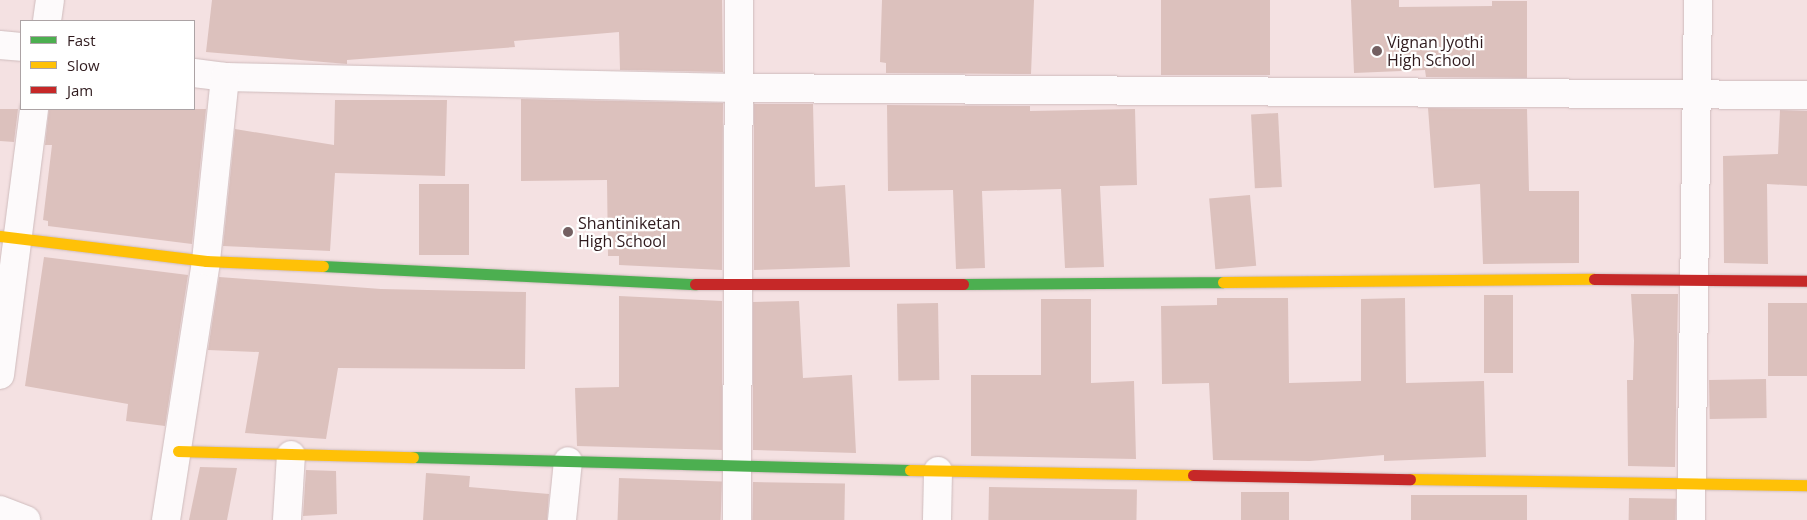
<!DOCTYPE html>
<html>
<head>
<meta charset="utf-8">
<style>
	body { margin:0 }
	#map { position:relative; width:1807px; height:520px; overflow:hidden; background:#f4e1e2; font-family:"Open Sans",sans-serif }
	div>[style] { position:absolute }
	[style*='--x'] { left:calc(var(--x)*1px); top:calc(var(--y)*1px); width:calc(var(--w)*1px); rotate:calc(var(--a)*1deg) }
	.building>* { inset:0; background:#dcc1bd; transform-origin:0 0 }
	.roads { filter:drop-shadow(0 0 1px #cfbcbd) drop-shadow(0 0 1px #cfbcbd) }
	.street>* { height:28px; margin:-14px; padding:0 14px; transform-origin:14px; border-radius:14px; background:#fdfafb }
	.fast>* { height:11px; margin:-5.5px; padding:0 5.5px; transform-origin:5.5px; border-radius:5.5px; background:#4caf50 }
	.slow>* { height:11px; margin:-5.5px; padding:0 5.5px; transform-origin:5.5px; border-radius:5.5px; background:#ffc107 }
	.jam>* { height:11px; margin:-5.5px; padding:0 5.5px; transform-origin:5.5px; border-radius:5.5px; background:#c62828 }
	.dots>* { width:14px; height:14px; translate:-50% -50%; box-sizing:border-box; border:2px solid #fff; border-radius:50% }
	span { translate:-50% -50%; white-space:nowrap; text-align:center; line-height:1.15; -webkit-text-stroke:4.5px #fff; paint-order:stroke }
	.poi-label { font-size:16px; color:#2f1a1d }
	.left { translate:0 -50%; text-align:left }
	.legend { position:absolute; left:20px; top:20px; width:175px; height:90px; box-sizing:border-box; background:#fff; border:1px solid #aca3a5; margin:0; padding:6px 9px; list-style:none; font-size:15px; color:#2f1a1d }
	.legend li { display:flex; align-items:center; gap:10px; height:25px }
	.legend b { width:25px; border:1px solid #aca3a5 }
</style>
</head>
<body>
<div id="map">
	<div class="building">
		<div style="clip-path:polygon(212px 0,722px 0,723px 72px,620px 70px,619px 32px,514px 41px,515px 47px,347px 60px,347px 64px,206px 52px)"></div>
		<div style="clip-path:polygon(882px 0,1034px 0,1031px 74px,886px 73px,886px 63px,880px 62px)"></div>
		<div style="left:1161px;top:0;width:109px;height:75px"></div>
		<div style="clip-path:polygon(1351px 0,1399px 0,1399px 7px,1492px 6px,1492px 1px,1527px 1px,1527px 78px,1426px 77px,1425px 70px,1354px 73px)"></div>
		<div style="clip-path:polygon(521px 99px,723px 103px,722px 270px,619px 265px,619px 256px,608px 256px,607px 180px,521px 181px)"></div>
		<div style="clip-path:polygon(335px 100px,447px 100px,445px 176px,335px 173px,330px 251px,223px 246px,235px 129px,334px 145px)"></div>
		<div style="clip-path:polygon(754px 104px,813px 104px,815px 187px,845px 185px,850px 267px,754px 270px)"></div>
		<div style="clip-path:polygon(887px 105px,1030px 106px,1030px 111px,1135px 109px,1137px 185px,1100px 186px,1104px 267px,1065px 268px,1061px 189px,982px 191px,985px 268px,956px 269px,953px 190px,888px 191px)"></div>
		<div style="clip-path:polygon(1428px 108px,1527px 109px,1529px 191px,1579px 191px,1579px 263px,1483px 264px,1480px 184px,1434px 188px)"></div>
		<div style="clip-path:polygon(0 109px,18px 109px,14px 142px,0 141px)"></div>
		<div style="clip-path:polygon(49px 109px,206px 109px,192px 244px,48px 226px,48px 221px,43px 220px,52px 145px,45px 145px)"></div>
		<div style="clip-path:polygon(1780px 110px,1807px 111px,1807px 186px,1767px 184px,1768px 264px,1724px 263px,1723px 156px,1778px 154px)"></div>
		<div style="left:1278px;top:113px;width:74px;height:27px;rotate:87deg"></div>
		<div style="left:419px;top:184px;width:50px;height:71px"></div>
		<div style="left:1250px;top:195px;width:71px;height:41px;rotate:85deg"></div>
		<div style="clip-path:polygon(44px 257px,188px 275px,165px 426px,126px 421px,128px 404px,25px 386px)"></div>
		<div style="clip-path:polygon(219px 277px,381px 289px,526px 292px,525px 369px,338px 368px,326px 439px,245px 433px,259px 352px,208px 350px)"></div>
		<div style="clip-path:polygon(1631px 294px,1678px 294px,1675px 467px,1628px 466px,1627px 380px,1633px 380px,1634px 341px)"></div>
		<div style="left:1484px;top:295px;width:29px;height:78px"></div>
		<div style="clip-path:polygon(619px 296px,722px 301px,722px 450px,577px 446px,575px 388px,619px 387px)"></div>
		<div style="clip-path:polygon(1217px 298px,1288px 298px,1289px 383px,1361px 381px,1361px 299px,1405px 298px,1406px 383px,1484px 381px,1486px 457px,1384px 461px,1384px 455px,1310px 461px,1213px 460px,1209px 383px,1162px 384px,1161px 306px,1217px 305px)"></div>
		<div style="clip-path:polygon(1041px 299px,1091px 299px,1091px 383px,1134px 381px,1136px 459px,971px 456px,971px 375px,1041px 375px)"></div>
		<div style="clip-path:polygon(799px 301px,803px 378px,852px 375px,856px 453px,753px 450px,753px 302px)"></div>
		<div style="left:938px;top:303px;width:77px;height:41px;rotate:89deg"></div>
		<div style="left:1807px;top:303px;width:73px;height:39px;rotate:90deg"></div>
		<div style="left:1766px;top:379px;width:39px;height:57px;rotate:89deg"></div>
		<div style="clip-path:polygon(200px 467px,237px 468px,227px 520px,189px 520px)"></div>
		<div style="clip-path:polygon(306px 470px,336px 471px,337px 514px,303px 516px)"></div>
		<div style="clip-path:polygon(426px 473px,470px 476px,469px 487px,549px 494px,547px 520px,423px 520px)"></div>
		<div style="left:619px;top:478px;width:103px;height:42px;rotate:2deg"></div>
		<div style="left:753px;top:482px;width:92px;height:38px;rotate:1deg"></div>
		<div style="left:989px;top:487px;width:148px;height:33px;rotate:1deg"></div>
		<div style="left:1241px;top:492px;width:48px;height:28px"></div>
		<div style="left:1411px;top:495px;width:116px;height:25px"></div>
		<div style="left:1629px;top:498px;width:47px;height:22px;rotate:1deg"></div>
	</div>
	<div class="roads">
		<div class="street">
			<div style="--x:47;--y:21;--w:21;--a:-82"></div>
			<div style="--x:0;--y:45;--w:21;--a:5"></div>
			<div style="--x:194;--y:73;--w:31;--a:7"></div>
			<div style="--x:225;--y:77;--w:513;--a:1.23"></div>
			<div style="--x:738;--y:88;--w:1069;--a:0.38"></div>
			<div style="--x:0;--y:375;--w:268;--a:-82.7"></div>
			<div style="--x:0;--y:510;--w:28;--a:21"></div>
			<div style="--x:166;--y:520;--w:262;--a:-81.2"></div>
			<div style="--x:206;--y:261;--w:185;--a:-84.1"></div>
			<div style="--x:287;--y:520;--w:65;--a:-86.5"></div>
			<div style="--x:562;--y:520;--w:59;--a:-84.2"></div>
			<div style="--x:737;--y:520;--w:520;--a:-89.78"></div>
			<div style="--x:937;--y:520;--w:49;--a:-88.8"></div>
			<div style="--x:1691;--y:520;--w:520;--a:-89.23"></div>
		</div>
		<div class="fast">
			<div style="--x:323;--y:266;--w:372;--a:2.8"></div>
			<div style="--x:963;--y:284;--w:260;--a:-0.4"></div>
			<div style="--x:413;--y:457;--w:497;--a:1.5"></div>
		</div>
		<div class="slow">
			<div style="--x:0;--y:236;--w:208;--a:6.9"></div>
			<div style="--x:206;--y:261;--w:117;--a:2.4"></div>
			<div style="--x:1223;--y:282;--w:371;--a:-0.5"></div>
			<div style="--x:178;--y:451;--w:235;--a:1.5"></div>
			<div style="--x:910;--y:470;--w:283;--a:1"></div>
			<div style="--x:1410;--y:479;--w:397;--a:0.9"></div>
		</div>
		<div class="jam">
			<div style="--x:1594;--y:279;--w:213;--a:0.5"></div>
			<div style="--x:695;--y:284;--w:268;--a:0"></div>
			<div style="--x:1193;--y:475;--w:217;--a:1.1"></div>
		</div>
	</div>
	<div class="dots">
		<div style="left:1377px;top:51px;background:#746062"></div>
		<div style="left:568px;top:232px;background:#746062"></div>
	</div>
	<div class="poi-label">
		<span class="left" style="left:1387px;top:51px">Vignan Jyothi<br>High School</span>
		<span class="left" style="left:578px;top:232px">Shantiniketan<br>High School</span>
	</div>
	<ul class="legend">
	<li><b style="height:6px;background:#4caf50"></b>Fast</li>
	<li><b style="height:6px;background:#ffc107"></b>Slow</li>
	<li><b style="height:6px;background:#c62828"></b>Jam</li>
	</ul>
</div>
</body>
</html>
